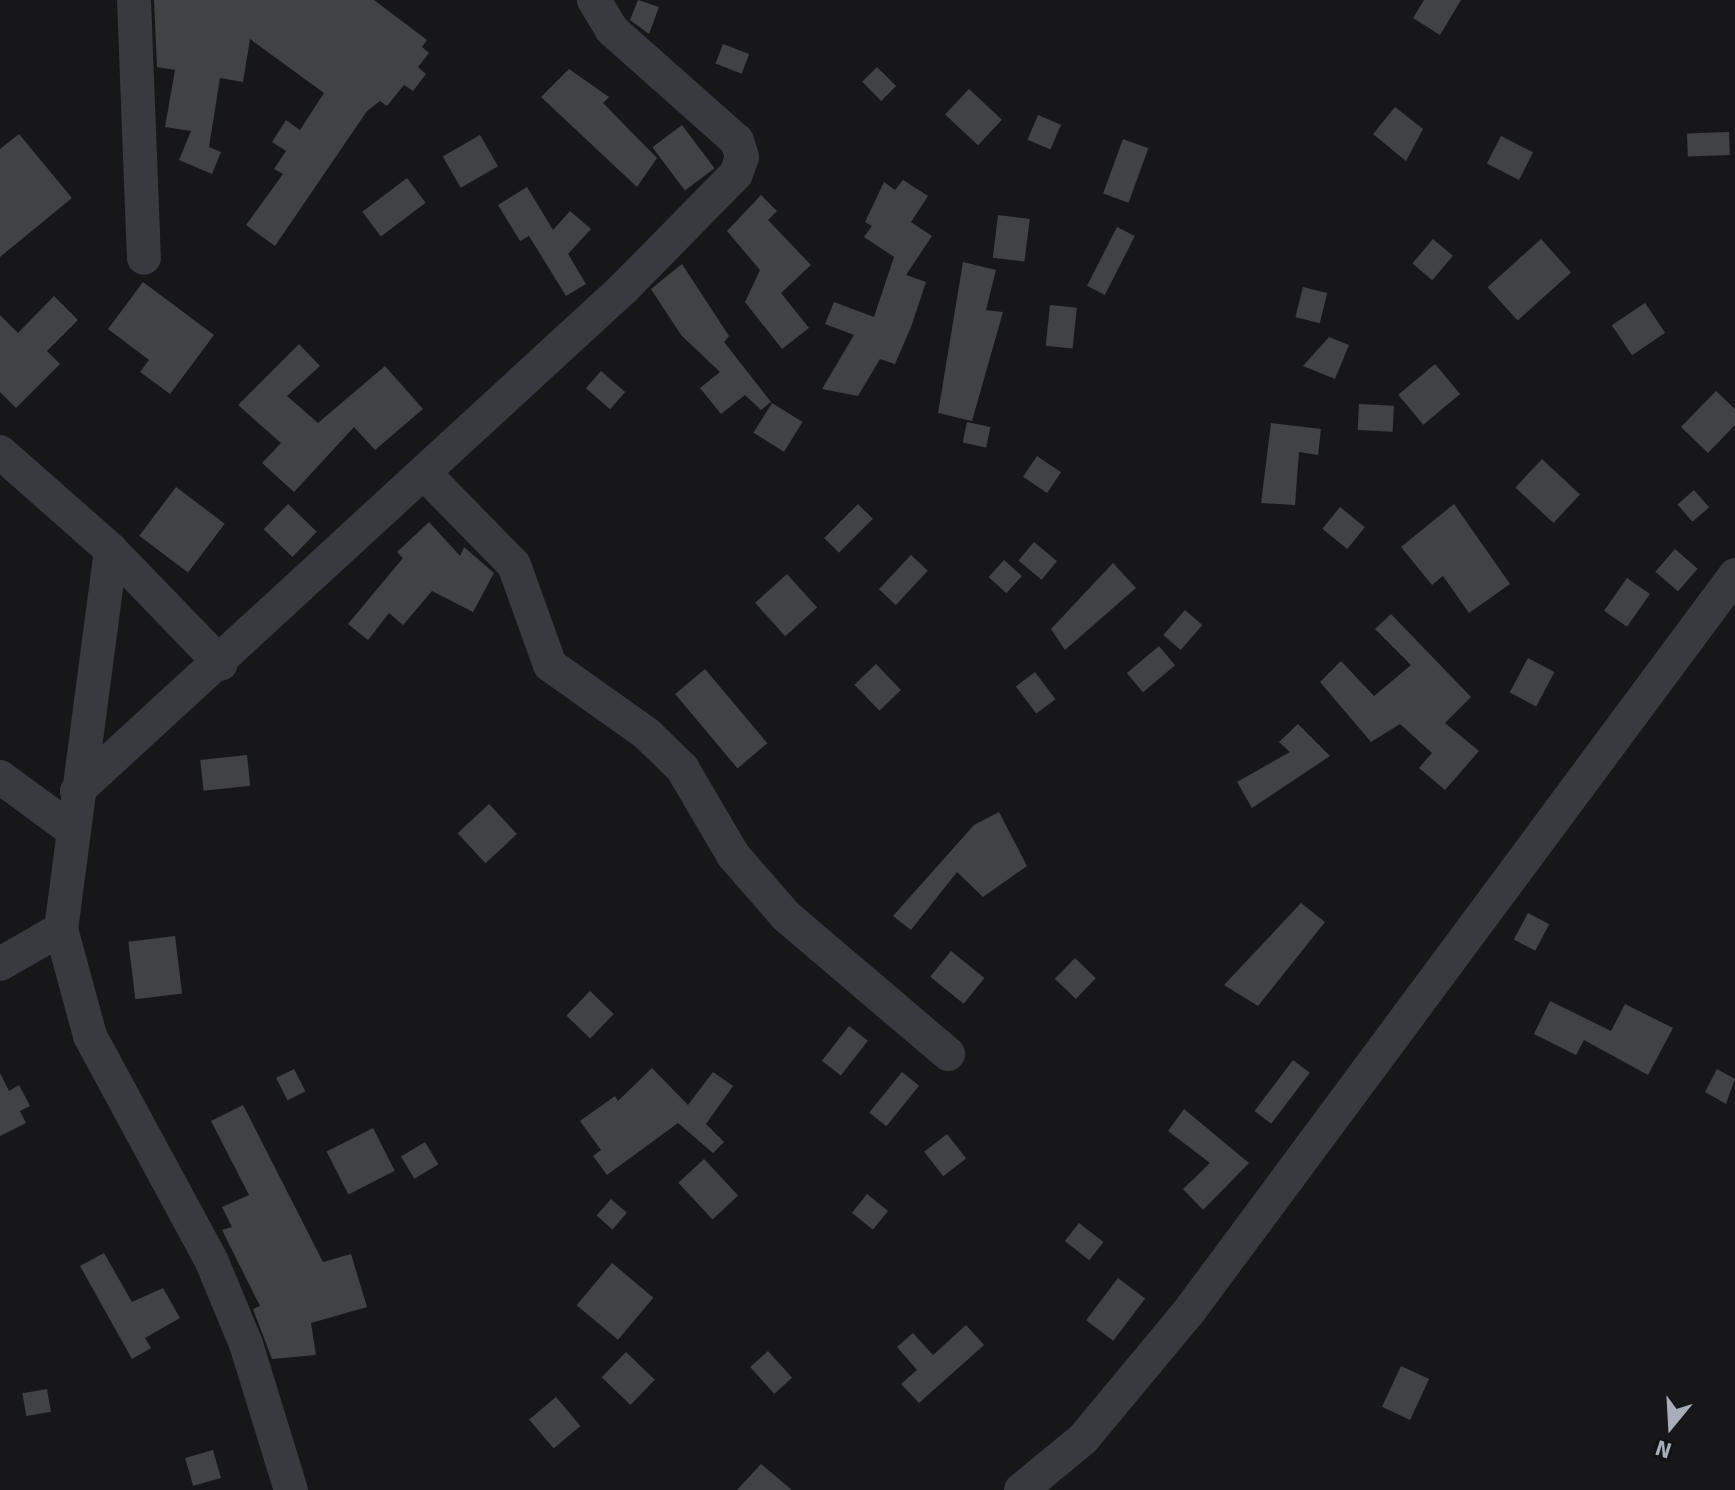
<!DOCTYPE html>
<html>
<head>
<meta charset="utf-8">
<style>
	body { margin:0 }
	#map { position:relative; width:1735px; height:1490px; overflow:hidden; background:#171719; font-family:Signika,sans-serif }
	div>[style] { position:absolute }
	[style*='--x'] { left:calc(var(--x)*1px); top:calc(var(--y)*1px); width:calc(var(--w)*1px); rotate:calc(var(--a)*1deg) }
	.building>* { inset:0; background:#414246; transform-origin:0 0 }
	.minor>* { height:34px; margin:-17px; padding:0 17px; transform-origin:17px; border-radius:17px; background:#393a40 }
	span { translate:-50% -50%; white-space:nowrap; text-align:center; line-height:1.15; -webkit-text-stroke:8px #121214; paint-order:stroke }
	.north { position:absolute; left:1631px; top:1386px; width:80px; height:80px; -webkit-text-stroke:6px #121214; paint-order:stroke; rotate:198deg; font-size:22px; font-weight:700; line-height:32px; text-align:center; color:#a8adb9 }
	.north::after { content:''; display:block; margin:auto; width:28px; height:36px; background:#a8adb9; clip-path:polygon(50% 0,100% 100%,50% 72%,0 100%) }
</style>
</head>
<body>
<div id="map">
	<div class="building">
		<div style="clip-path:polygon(154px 0,374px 0,427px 40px,422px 47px,429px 53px,418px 67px,426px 74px,413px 91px,404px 85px,387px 106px,380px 101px,367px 111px,275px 246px,246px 225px,283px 174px,274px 169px,286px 151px,272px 142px,286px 120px,300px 130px,324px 93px,250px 39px,243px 82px,220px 78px,209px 147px,221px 152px,212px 174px,179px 160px,191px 131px,165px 127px,175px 70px,157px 67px)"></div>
		<div style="clip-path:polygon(638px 0,659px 7px,649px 34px,630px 20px)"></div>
		<div style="clip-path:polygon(1424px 0,1461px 0,1440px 35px,1413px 18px)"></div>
		<div style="left:723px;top:44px;width:28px;height:21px;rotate:21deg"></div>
		<div style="left:877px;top:67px;width:27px;height:21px;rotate:45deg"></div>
		<div style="clip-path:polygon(569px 69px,609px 97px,603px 103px,657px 158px,637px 187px,541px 97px)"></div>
		<div style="left:969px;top:89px;width:45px;height:35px;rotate:43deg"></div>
		<div style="clip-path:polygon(1395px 107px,1423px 129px,1406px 161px,1373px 134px)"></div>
		<div style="left:1038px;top:115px;width:25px;height:27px;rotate:23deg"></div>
		<div style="left:682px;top:125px;width:54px;height:37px;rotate:53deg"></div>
		<div style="left:1729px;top:132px;width:23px;height:42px;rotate:88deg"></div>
		<div style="clip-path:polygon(19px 134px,72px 198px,0 257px,0 149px)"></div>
		<div style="left:480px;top:135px;width:36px;height:43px;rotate:60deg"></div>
		<div style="left:1501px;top:136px;width:36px;height:31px;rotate:27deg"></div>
		<div style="left:1123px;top:139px;width:27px;height:58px;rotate:20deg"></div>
		<div style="left:407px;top:178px;width:31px;height:56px;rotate:53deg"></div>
		<div style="clip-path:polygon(903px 180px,928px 196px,911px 222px,932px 236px,906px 275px,926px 282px,911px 327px,895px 364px,880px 359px,858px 396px,822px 389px,854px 335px,825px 324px,834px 302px,874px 317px,894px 257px,864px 237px,872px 226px,865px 222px,884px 182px,895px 190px)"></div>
		<div style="clip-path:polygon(527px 187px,553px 230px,570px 211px,591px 229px,568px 254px,586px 284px,566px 296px,529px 236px,520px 241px,498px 205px)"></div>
		<div style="clip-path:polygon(761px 195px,777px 211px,768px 220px,811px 265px,781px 293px,809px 328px,782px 349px,745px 302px,760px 270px,727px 231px)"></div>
		<div style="left:998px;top:215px;width:32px;height:43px;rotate:7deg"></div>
		<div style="left:1117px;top:227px;width:20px;height:66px;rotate:27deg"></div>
		<div style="left:1433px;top:239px;width:26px;height:32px;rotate:40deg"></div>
		<div style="left:1541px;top:239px;width:45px;height:72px;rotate:48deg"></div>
		<div style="clip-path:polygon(963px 262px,996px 270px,986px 310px,1003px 312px,972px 421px,938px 413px)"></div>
		<div style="clip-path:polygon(682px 264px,729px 336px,724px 342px,771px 402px,761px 410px,745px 395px,721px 414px,700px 388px,720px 372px,681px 335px,651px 289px)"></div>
		<div style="clip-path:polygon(143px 282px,214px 335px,170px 394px,140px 372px,149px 360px,108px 329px)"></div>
		<div style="left:1303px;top:287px;width:25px;height:31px;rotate:14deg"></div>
		<div style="clip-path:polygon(54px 296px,78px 320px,47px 351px,60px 364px,16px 408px,0 392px,0 315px,18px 333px)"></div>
		<div style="left:1645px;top:303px;width:36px;height:40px;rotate:56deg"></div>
		<div style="left:1050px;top:305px;width:27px;height:41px;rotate:6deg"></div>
		<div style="clip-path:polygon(1329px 337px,1349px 345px,1335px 379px,1303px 366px)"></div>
		<div style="clip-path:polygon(299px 344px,320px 366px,287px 396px,318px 423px,385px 366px,423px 409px,375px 450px,354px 427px,294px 492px,262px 463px,281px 443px,238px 405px)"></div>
		<div style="left:1435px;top:364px;width:39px;height:48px;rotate:50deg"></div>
		<div style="left:601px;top:371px;width:32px;height:23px;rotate:41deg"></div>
		<div style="clip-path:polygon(1716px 391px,1735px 409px,1735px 425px,1708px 453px,1681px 427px)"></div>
		<div style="left:772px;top:403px;width:36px;height:35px;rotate:32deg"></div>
		<div style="left:1359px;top:404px;width:35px;height:26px;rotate:3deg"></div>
		<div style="left:967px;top:422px;width:24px;height:21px;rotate:12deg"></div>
		<div style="clip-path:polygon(1271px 423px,1321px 429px,1318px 455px,1299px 452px,1295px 505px,1261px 503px)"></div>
		<div style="left:1037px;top:456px;width:29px;height:25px;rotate:34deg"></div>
		<div style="left:1542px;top:459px;width:52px;height:39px;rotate:43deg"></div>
		<div style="left:176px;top:487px;width:61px;height:61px;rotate:37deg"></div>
		<div style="left:1694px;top:490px;width:23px;height:22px;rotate:49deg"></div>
		<div style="left:288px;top:504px;width:40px;height:35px;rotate:44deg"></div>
		<div style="left:858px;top:504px;width:21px;height:48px;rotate:45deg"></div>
		<div style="clip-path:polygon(1454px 504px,1510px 584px,1469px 613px,1443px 576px,1432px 585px,1401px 547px)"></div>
		<div style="left:1340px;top:507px;width:32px;height:28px;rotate:39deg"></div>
		<div style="clip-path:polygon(429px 522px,460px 556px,464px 547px,494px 573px,473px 612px,432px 591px,403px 625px,389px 613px,368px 640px,348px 624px,403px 558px,397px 552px)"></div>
		<div style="left:1034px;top:542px;width:30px;height:24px;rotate:40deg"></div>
		<div style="left:1675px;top:549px;width:30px;height:30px;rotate:41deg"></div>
		<div style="left:911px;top:555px;width:23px;height:47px;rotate:43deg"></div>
		<div style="left:1004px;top:560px;width:24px;height:23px;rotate:42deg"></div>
		<div style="clip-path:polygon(1113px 563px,1136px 588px,1065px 650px,1051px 629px)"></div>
		<div style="left:787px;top:574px;width:45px;height:43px;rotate:48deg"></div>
		<div style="left:1627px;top:578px;width:28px;height:40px;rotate:35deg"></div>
		<div style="left:1185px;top:610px;width:23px;height:33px;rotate:41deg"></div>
		<div style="clip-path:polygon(1391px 614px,1471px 697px,1445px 723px,1479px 751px,1445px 790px,1419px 768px,1432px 753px,1400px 724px,1371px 742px,1320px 682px,1341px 661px,1374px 696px,1411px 665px,1375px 629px)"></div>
		<div style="left:1159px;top:646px;width:25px;height:42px;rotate:50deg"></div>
		<div style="left:1528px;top:658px;width:30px;height:39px;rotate:28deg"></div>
		<div style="left:876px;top:664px;width:36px;height:30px;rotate:46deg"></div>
		<div style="left:705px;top:669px;width:97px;height:39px;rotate:50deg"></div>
		<div style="left:1035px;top:672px;width:34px;height:24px;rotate:53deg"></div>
		<div style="clip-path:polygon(1298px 724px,1330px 756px,1252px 808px,1237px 782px,1290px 752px,1279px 742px)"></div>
		<div style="left:247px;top:755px;width:31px;height:47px;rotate:84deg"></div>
		<div style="left:489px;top:804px;width:41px;height:43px;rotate:47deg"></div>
		<div style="clip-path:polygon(999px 812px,1027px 866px,983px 897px,957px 872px,911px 930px,893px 916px,974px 825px)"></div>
		<div style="clip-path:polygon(1301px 903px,1325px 922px,1258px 1006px,1224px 985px)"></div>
		<div style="left:1528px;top:913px;width:24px;height:30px;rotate:28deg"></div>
		<div style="left:175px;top:936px;width:58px;height:47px;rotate:83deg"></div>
		<div style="left:951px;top:951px;width:43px;height:33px;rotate:39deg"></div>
		<div style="left:1075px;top:958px;width:29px;height:29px;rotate:44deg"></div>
		<div style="left:590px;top:991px;width:33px;height:34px;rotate:44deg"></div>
		<div style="clip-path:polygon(1550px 1001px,1611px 1031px,1625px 1004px,1673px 1028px,1648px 1075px,1584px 1040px,1576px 1055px,1534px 1034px)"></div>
		<div style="left:849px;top:1026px;width:24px;height:44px;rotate:38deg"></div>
		<div style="left:1293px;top:1060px;width:21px;height:64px;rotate:37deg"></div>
		<div style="clip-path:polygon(652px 1068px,688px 1105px,713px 1072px,733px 1086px,706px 1124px,724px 1142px,713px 1153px,678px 1123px,607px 1175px,593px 1156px,601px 1150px,580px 1121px,615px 1096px,618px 1101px)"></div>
		<div style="left:294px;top:1069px;width:25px;height:20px;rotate:63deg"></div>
		<div style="clip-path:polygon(1717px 1069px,1735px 1079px,1726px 1104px,1705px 1092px)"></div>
		<div style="left:902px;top:1072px;width:22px;height:52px;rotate:39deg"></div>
		<div style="clip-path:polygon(0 1073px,9px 1091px,19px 1085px,30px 1106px,20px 1111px,26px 1123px,0 1136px)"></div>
		<div style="clip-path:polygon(243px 1105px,323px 1262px,351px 1254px,367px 1307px,311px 1323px,316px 1355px,272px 1359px,253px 1309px,260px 1306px,222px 1230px,232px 1227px,222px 1207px,249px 1195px,211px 1121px)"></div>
		<div style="clip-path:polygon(1184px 1109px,1249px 1163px,1203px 1210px,1183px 1189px,1210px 1163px,1168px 1131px)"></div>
		<div style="left:373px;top:1128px;width:48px;height:52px;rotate:63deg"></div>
		<div style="left:947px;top:1134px;width:31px;height:29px;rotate:52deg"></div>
		<div style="left:425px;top:1142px;width:26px;height:28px;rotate:59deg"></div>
		<div style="left:704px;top:1159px;width:50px;height:35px;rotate:47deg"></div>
		<div style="left:867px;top:1194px;width:27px;height:24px;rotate:39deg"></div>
		<div style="left:611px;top:1199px;width:21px;height:22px;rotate:41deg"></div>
		<div style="left:1079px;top:1223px;width:31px;height:23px;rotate:38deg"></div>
		<div style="clip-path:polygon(104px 1253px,132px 1302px,163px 1288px,180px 1318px,145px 1338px,151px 1348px,132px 1359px,80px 1266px)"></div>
		<div style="left:612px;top:1263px;width:54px;height:55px;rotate:40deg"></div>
		<div style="left:1118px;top:1278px;width:34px;height:53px;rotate:37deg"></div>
		<div style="clip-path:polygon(966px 1325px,984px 1345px,919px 1403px,901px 1384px,917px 1370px,897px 1347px,913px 1333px,933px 1355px)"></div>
		<div style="left:768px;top:1351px;width:36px;height:24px;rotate:48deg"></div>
		<div style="left:626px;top:1352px;width:40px;height:35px;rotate:44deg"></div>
		<div style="left:1401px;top:1366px;width:31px;height:45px;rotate:25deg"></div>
		<div style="left:47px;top:1389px;width:23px;height:25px;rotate:80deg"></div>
		<div style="left:556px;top:1397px;width:38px;height:35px;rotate:50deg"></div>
		<div style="left:213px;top:1450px;width:29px;height:29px;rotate:74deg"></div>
		<div style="clip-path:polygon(761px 1464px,792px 1490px,737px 1490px)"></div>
	</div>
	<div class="minor">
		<div style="--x:134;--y:0;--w:258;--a:87.8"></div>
		<div style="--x:0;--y:452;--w:148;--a:41.4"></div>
		<div style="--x:111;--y:550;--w:158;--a:46"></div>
		<div style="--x:425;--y:474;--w:127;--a:45.6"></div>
		<div style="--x:514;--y:565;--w:106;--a:70.2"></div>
		<div style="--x:550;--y:665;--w:119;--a:35.4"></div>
		<div style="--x:647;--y:734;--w:49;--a:44.2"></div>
		<div style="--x:682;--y:768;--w:101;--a:59.6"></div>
		<div style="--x:733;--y:855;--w:81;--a:49"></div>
		<div style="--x:786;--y:916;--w:213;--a:40.4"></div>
		<div style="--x:111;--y:550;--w:382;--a:97.5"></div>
		<div style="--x:61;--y:929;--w:111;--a:74.8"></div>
		<div style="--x:90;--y:1036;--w:257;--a:61.6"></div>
		<div style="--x:212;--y:1262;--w:89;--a:67.5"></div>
		<div style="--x:246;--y:1344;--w:153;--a:72.9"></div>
		<div style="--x:0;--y:777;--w:88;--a:36.2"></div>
		<div style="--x:77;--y:791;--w:742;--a:-42.6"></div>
		<div style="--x:623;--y:289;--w:161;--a:-45.5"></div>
		<div style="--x:736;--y:174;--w:18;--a:-71"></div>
		<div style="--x:742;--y:157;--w:17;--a:-107"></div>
		<div style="--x:737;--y:141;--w:167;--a:-138.4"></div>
		<div style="--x:612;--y:30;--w:35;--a:-121"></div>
		<div style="--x:0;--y:964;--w:70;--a:-29.8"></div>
		<div style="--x:1021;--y:1490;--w:80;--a:-39.4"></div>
		<div style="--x:1083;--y:1439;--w:168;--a:-50.3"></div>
		<div style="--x:1190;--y:1310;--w:915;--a:-53.44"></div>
	</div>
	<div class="north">N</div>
</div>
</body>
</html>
